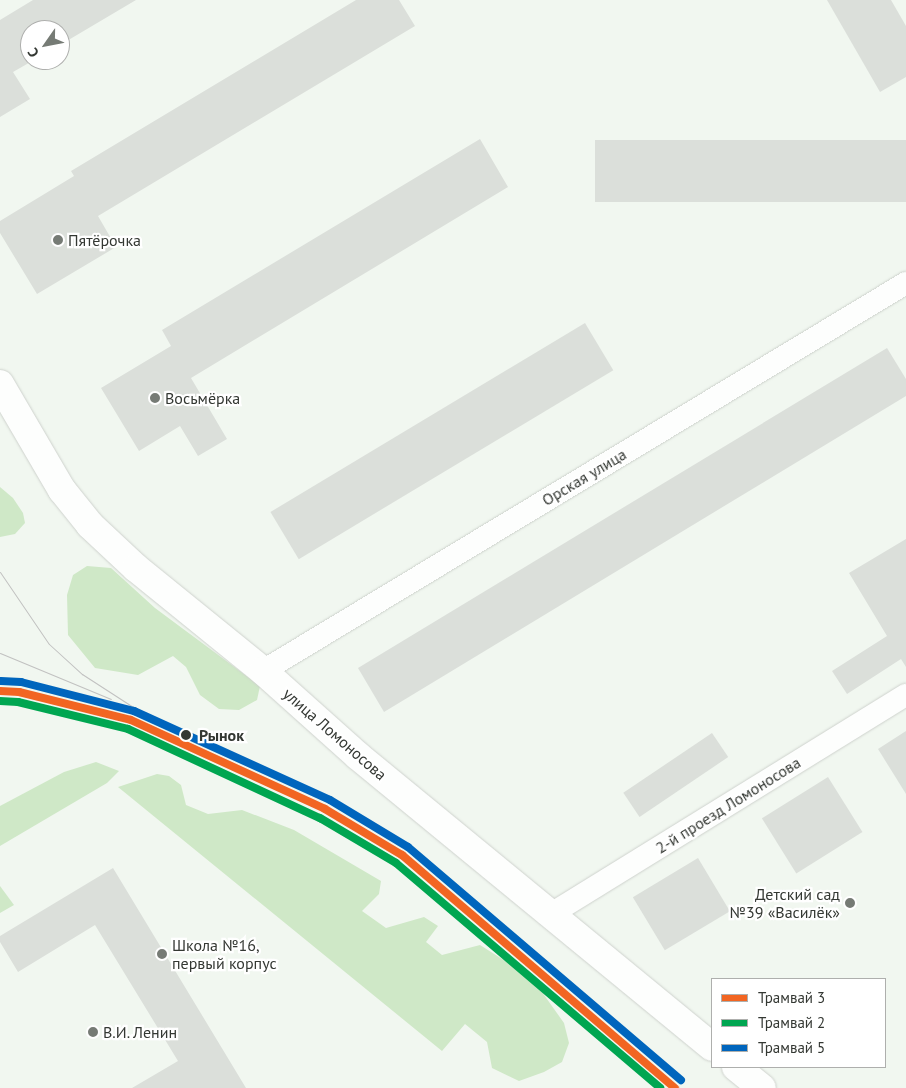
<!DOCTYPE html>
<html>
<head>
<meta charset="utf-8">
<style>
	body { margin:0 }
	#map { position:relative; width:906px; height:1088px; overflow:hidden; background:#f1f7f0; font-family:"PT Sans",sans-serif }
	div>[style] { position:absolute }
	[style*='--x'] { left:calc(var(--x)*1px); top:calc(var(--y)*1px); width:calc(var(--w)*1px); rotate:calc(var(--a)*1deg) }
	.green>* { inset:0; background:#cfe8c7 }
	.building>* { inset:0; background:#dbdfda; transform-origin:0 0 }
	.roads { filter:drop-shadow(0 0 1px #ced2cd) drop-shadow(0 0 1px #ced2cd) }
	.minor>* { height:22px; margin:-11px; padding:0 11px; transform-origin:11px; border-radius:11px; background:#fdfefd }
	.tertiary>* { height:28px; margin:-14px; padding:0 14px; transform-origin:14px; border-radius:14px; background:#fdfefd }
	.tram>* { height:1px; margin:-0.5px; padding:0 0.5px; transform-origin:0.5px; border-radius:0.5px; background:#c1c1c0 }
	.tram-1>* { height:8px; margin:-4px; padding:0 4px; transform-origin:4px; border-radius:4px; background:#f26522 }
	.tram-2>* { height:8px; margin:-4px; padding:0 4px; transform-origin:4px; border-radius:4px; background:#00a651 }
	.tram-3>* { height:8px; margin:-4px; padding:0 4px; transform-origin:4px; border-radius:4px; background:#0065bd }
	.dots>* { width:14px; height:14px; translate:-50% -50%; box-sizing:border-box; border:2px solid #fff; border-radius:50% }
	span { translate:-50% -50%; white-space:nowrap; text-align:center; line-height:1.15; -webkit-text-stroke:4.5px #fff; paint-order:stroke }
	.poi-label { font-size:16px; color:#343833 }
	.left { translate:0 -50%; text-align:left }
	.right { translate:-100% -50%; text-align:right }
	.street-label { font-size:16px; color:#343833 }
	.stop-label { font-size:16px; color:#343833; font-weight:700 }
	.legend { position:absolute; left:711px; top:978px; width:175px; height:90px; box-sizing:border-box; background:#fff; border:1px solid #aeafad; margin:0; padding:6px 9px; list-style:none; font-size:15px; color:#343833 }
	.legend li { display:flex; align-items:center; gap:10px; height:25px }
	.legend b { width:25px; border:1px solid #aeafad }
	.north { position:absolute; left:20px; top:20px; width:50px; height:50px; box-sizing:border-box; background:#fff; border:1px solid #aeafad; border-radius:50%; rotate:237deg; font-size:14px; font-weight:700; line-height:20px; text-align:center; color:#343833 }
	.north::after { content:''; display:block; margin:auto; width:18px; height:22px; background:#767b75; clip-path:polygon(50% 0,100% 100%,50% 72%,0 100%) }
</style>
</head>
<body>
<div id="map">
	<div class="green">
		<div style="clip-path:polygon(0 487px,13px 498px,23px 513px,25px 523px,15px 534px,0 537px)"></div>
		<div style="clip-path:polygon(87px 566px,111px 568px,155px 608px,260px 686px,257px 700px,239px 710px,219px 709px,200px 695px,186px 667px,173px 656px,138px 675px,95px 668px,68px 635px,67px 595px,73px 575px)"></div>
		<div style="clip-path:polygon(96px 762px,119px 771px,107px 783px,0 846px,0 806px,64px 772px)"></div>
		<div style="clip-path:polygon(157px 774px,169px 776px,181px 785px,186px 805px,208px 814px,242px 810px,294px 830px,381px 881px,379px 894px,362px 911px,386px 928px,424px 917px,438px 926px,426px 942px,442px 955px,480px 945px,532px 978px,564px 1023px,569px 1043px,562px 1062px,544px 1072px,519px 1081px,492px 1068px,487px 1042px,465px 1024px,442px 1051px,118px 787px)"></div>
		<div style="clip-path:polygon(0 886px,14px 905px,0 913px)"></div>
	</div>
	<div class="building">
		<div style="clip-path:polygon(33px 0,136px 0,60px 45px,60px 30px,30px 30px,30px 60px,34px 60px,13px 72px,30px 99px,0 117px,0 20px)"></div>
		<div style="clip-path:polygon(356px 0,399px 0,415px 26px,98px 216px,116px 247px,37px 294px,0 233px,0 221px,74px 176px,71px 171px)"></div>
		<div style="clip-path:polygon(827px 0,891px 0,906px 26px,906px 77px,880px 92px)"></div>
		<div style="clip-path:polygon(480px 139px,508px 187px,191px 378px,227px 439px,198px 456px,180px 426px,139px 451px,101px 388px,171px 346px,162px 330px)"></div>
		<div style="left:906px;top:140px;width:62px;height:311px;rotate:90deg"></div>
		<div style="left:585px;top:323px;width:55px;height:367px;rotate:59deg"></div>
		<div style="clip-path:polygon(887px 348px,906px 379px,906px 396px,384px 712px,358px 668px)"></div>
		<div style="clip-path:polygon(906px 539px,906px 667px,901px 659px,847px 694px,832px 671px,887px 636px,849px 573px)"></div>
		<div style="clip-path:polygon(906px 731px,906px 794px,878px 749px)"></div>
		<div style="left:712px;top:733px;width:29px;height:107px;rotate:56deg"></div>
		<div style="left:828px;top:777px;width:65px;height:78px;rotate:58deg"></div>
		<div style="left:698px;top:858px;width:62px;height:76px;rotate:59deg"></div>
		<div style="clip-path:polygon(113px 868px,246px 1088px,132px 1088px,178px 1061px,95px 925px,18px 972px,0 942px,0 936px)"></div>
	</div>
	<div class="roads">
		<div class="minor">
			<div style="--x:263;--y:671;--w:751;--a:-31.11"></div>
			<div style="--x:551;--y:914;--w:417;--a:-31.7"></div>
		</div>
		<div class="tertiary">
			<div style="--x:0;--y:384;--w:123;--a:59.7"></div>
			<div style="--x:62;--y:490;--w:45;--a:51.3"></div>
			<div style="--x:90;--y:525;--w:63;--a:43.1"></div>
			<div style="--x:136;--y:568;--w:164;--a:39"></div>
			<div style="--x:263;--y:671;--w:127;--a:41.8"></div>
			<div style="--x:358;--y:756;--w:458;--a:39.4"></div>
			<div style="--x:736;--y:1067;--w:33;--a:39"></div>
		</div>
	</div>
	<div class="tram">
		<div style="--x:0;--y:572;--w:87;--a:55.8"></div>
		<div style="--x:49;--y:644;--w:45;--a:42.3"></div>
		<div style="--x:82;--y:674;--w:64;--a:32.9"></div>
		<div style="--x:136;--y:709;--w:56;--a:24.3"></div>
		<div style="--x:0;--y:653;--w:120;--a:22.5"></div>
	</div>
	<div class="tram-1">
		<div style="--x:0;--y:691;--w:19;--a:3"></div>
		<div style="--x:19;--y:692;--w:115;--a:14"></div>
		<div style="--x:131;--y:720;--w:213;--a:24.6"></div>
		<div style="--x:325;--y:809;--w:90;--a:30.9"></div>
		<div style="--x:402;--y:855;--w:359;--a:40.5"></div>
	</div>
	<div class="tram-2">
		<div style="--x:0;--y:701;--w:18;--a:3"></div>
		<div style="--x:18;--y:702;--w:113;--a:13.8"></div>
		<div style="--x:128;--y:729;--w:212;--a:24.9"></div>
		<div style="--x:320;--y:818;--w:88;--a:30.6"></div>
		<div style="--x:396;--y:863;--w:347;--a:40.4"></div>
	</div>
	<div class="tram-3">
		<div style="--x:1;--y:681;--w:20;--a:3"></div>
		<div style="--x:21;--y:682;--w:117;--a:14.4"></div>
		<div style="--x:134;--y:711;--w:215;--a:24.4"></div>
		<div style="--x:330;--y:800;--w:91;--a:31.1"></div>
		<div style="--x:408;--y:847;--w:359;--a:40.5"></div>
	</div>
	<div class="dots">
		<div style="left:58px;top:240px;background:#767b75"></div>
		<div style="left:155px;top:398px;background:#767b75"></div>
		<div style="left:186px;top:735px;background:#343833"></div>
		<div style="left:850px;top:903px;background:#767b75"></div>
		<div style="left:162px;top:954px;background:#767b75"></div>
		<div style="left:93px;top:1032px;background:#767b75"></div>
	</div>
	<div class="poi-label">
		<span class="left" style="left:68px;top:240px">Пятёрочка</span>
		<span class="left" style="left:165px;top:398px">Восьмёрка</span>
		<span class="right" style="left:840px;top:903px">Детский сад<br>№39 «Василёк»</span>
		<span class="left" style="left:172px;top:954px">Школа №16,<br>первый корпус</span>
		<span class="left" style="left:103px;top:1032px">В.И. Ленин</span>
	</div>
	<div class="street-label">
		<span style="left:584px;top:477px;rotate:-31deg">Орская улица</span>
		<span style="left:335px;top:734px;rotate:41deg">улица Ломоносова</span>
		<span style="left:728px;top:805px;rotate:-32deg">2-й проезд Ломоносова</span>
	</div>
	<div class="stop-label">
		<span class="left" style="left:199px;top:735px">Рынок</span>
	</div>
	<ul class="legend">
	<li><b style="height:6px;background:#f26522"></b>Трамвай 3</li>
	<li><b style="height:6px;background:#00a651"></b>Трамвай 2</li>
	<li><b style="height:6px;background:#0065bd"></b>Трамвай 5</li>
	</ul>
	<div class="north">С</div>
</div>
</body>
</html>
